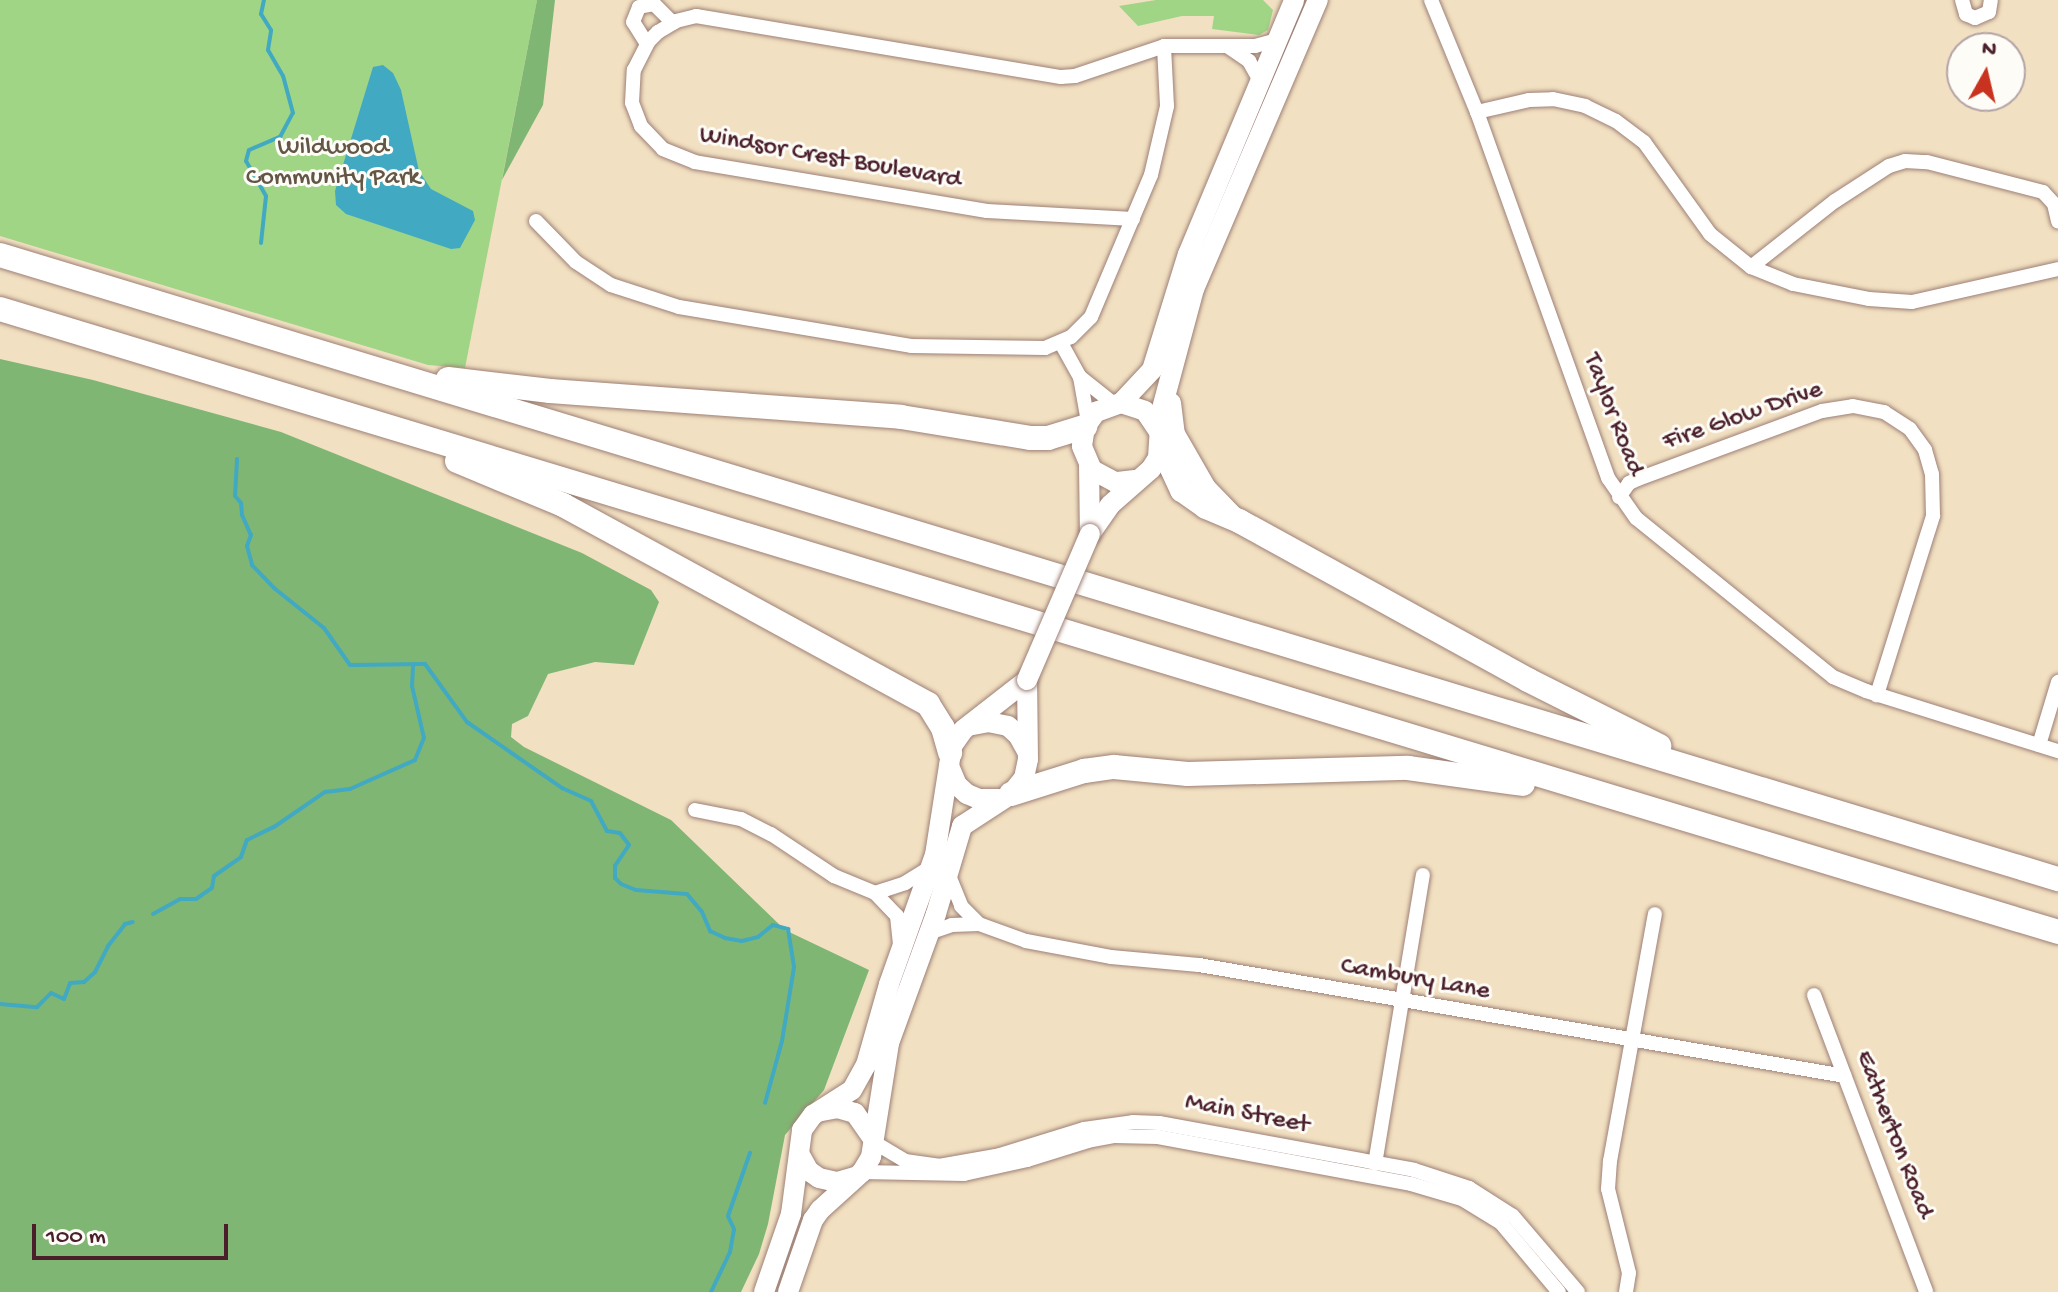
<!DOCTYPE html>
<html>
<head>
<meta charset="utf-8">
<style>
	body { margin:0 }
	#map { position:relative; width:2058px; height:1292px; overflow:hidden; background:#f2e0c2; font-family:"Gochi Hand",sans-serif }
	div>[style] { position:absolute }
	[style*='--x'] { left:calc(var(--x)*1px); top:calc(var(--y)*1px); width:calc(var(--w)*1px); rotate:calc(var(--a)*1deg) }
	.green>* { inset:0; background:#a0d586 }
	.forest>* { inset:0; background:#80b673 }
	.water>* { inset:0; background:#41a9c1 }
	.stream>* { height:4px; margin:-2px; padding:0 2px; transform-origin:2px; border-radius:2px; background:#41a9c1 }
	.roads { filter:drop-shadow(0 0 2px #9e8076) drop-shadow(0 0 2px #9e8076) }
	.street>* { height:14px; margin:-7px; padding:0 7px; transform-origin:7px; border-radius:7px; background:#fff }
	.primary>* { height:20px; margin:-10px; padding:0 10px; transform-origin:10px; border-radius:10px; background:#fff }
	.highway>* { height:24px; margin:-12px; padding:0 12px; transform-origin:12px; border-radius:12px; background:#fff }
	.bridges { filter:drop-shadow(0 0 2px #9e8076) drop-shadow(0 0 2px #9e8076) }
	.primary-bridge>* { height:20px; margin:-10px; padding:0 10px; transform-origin:10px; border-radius:10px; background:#fff }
	span { translate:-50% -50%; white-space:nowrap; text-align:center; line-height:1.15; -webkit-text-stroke:6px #fdfcf7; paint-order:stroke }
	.park-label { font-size:26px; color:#645646 }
	.street-label { font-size:26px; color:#4a1f2b }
	.north { position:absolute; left:1946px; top:32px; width:80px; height:80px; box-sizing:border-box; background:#fdfcf7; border:2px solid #b5a4a5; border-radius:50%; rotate:8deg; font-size:22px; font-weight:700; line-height:32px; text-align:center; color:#4a1f2b }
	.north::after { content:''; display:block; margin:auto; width:28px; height:36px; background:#c8321e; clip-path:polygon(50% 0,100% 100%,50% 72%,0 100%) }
	.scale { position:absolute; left:32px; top:1224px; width:196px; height:36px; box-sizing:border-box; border:4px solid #4a1f2b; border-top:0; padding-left:10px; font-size:24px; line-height:28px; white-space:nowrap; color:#4a1f2b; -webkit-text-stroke:6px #fdfcf7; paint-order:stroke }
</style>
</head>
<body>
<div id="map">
	<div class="green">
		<div style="clip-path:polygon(0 0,537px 0,465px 368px,428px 365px,0 236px)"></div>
		<div style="clip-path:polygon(1156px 0,1263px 0,1273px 10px,1268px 30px,1259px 35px,1212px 29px,1214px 16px,1182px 16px,1138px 26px,1119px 6px)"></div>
	</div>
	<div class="forest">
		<div style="clip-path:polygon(537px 0,555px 0,543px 105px,502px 180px)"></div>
		<div style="clip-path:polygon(0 359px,93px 380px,281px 432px,582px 553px,651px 590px,659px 602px,634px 665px,595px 662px,548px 674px,528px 716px,512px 724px,511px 737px,524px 747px,671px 820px,785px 930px,869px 970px,824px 1090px,785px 1135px,768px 1224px,759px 1254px,741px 1292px,0 1292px)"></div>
	</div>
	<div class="water">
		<div style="clip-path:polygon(383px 65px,393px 73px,401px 90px,419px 171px,431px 189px,473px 211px,475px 220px,460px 248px,451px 249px,346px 214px,336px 205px,335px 191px,373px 67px)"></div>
	</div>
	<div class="stream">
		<div style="--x:261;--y:243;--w:47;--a:-83.9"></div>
		<div style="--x:266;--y:196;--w:40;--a:-119.7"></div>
		<div style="--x:246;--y:161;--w:11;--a:-75"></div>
		<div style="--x:249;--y:150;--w:34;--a:-23"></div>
		<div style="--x:280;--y:137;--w:27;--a:-62"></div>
		<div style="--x:293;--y:113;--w:38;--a:-105"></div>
		<div style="--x:283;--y:76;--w:30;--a:-120"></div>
		<div style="--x:268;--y:50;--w:20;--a:-81"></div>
		<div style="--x:271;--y:30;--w:19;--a:-122"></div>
		<div style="--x:261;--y:14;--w:14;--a:-78"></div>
		<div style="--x:237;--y:459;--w:37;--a:93"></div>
		<div style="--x:235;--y:496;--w:9;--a:49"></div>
		<div style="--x:241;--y:503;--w:12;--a:85"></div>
		<div style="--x:242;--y:515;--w:22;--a:66"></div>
		<div style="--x:251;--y:535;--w:12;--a:110"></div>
		<div style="--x:247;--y:546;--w:20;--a:75"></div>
		<div style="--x:252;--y:565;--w:32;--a:46"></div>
		<div style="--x:274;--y:588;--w:64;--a:38.7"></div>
		<div style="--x:324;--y:628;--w:45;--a:54.9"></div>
		<div style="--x:350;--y:665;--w:75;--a:-0.8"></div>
		<div style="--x:425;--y:664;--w:72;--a:54.1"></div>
		<div style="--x:467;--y:722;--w:116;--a:34.8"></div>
		<div style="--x:562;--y:788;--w:32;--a:24"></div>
		<div style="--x:591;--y:801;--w:34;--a:62"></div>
		<div style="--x:607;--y:831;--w:13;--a:9"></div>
		<div style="--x:620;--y:833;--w:15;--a:53"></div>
		<div style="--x:629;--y:845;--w:25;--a:124"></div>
		<div style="--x:615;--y:866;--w:12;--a:90"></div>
		<div style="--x:615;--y:878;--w:8;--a:45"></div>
		<div style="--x:621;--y:884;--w:16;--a:22"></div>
		<div style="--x:636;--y:890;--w:51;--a:4.5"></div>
		<div style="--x:687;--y:894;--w:23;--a:50"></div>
		<div style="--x:702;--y:912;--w:21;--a:67"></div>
		<div style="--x:710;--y:931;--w:17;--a:25"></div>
		<div style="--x:725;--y:938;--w:17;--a:10"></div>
		<div style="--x:742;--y:941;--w:16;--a:-14"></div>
		<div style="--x:758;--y:937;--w:19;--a:-39"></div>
		<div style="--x:773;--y:925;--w:16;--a:15"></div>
		<div style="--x:788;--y:929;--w:38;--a:81"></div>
		<div style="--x:794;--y:967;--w:75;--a:99.2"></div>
		<div style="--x:782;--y:1041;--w:64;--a:105.3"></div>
		<div style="--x:153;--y:914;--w:31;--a:-29"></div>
		<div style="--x:180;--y:899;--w:16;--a:0"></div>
		<div style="--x:196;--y:899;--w:19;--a:-35"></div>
		<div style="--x:212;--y:888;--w:12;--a:-81"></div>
		<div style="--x:214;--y:876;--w:33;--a:-35"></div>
		<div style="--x:241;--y:857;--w:18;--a:-71"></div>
		<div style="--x:247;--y:840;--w:30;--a:-26"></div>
		<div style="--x:274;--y:827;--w:62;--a:-34.5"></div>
		<div style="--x:325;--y:792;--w:25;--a:-7"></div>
		<div style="--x:350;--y:789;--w:71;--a:-24"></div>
		<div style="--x:415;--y:760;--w:24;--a:-68"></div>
		<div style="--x:424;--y:738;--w:53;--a:-103"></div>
		<div style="--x:412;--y:686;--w:21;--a:-87"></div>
		<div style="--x:0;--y:1004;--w:37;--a:5"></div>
		<div style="--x:37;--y:1007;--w:20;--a:-45"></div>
		<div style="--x:51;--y:993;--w:14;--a:25"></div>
		<div style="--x:64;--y:999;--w:17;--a:-69"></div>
		<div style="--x:70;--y:983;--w:14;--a:-4"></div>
		<div style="--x:84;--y:982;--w:15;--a:-42"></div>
		<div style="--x:95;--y:972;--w:29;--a:-63"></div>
		<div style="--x:108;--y:946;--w:28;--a:-52"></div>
		<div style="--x:125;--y:924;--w:8;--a:-14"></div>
		<div style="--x:711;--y:1292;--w:44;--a:-64.6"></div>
		<div style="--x:730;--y:1252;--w:23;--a:-80"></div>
		<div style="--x:734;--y:1229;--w:14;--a:-115"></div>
		<div style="--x:728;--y:1216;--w:67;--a:-70.8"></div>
	</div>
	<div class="roads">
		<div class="street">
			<div style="--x:1431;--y:0;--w:121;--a:67.7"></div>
			<div style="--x:1477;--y:112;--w:389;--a:70.3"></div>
			<div style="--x:1608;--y:478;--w:49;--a:55"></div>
			<div style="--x:1636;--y:518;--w:253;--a:38.9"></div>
			<div style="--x:1833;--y:677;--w:36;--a:23"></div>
			<div style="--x:1866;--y:691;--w:201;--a:17.4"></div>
			<div style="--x:1962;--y:0;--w:15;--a:74"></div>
			<div style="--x:1966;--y:14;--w:10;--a:24"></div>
			<div style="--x:1975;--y:18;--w:15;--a:-23"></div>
			<div style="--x:1989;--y:12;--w:12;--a:-81"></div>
			<div style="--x:647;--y:44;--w:26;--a:-122"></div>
			<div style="--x:633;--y:22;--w:16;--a:-68"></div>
			<div style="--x:639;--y:7;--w:15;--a:-11"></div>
			<div style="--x:654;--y:4;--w:27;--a:45"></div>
			<div style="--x:1227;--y:46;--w:27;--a:34"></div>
			<div style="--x:1249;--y:61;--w:23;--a:61"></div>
			<div style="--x:1477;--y:112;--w:53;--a:-13"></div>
			<div style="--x:1529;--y:100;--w:24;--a:-2"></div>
			<div style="--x:1553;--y:99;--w:33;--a:12"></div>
			<div style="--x:1585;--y:106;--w:34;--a:26"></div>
			<div style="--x:1616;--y:121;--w:35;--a:37"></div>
			<div style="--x:1644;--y:142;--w:113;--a:54.3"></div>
			<div style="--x:1710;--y:234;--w:53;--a:38.8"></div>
			<div style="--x:1751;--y:267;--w:45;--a:22"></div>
			<div style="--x:1793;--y:284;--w:77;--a:11.2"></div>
			<div style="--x:1869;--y:299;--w:43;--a:4"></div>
			<div style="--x:1912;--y:302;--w:150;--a:-12.7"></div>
			<div style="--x:1133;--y:219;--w:146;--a:-176.9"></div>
			<div style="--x:987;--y:211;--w:296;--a:-170.5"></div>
			<div style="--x:695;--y:162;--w:35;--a:-158"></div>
			<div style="--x:663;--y:149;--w:32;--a:-134"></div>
			<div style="--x:641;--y:126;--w:25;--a:-111"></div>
			<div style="--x:632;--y:103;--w:33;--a:-87"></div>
			<div style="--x:634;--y:70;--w:33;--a:-63"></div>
			<div style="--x:649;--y:41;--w:13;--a:-45"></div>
			<div style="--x:658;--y:32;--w:21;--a:-31"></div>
			<div style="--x:676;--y:21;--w:21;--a:-14"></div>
			<div style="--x:696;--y:16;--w:370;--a:9.5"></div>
			<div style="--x:1061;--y:77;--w:14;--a:-4"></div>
			<div style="--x:1075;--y:76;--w:94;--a:-18.6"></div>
			<div style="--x:1164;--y:46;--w:91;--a:0"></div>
			<div style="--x:1255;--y:46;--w:23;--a:-15"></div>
			<div style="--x:536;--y:221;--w:57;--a:45.7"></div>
			<div style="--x:576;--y:262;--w:42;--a:33.3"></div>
			<div style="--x:611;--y:285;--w:71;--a:17.9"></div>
			<div style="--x:679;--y:307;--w:235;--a:9.5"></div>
			<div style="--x:911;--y:346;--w:134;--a:0.9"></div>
			<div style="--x:1045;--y:348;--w:28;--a:-23"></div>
			<div style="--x:1071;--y:337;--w:28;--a:-45"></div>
			<div style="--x:1091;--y:317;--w:154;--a:-67.1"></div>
			<div style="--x:1151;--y:175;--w:71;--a:-76.9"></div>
			<div style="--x:1167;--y:106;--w:60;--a:-92.9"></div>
			<div style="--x:1751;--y:267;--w:107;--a:-38.2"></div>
			<div style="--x:1835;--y:201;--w:64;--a:-32.9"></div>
			<div style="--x:1889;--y:166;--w:17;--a:-17"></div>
			<div style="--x:1905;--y:161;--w:22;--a:3"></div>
			<div style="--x:1927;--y:162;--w:120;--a:14.5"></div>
			<div style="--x:2043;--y:192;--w:16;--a:47"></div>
			<div style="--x:2054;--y:204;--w:18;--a:77"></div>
			<div style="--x:1061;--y:343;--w:39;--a:61"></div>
			<div style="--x:1080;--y:377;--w:46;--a:79.9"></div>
			<div style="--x:1080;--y:377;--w:43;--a:38.5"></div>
			<div style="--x:1619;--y:497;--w:17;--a:-54"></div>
			<div style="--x:1629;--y:483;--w:10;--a:-24"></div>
			<div style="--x:1638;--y:479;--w:196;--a:-20.3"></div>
			<div style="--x:1822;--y:411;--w:31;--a:-9"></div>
			<div style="--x:1853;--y:406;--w:32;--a:11"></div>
			<div style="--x:1884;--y:412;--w:31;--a:33"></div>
			<div style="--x:1910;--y:429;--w:26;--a:54"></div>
			<div style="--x:1925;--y:450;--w:25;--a:74"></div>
			<div style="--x:1932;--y:474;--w:42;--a:88.6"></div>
			<div style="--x:1933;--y:516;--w:188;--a:107.4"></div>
			<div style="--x:2039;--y:745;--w:66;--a:-73.2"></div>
			<div style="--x:695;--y:810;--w:47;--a:11.1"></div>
			<div style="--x:741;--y:819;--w:34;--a:27"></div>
			<div style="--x:771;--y:834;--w:76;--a:33.7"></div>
			<div style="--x:834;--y:876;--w:44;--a:22.5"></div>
			<div style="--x:875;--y:893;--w:32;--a:46"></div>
			<div style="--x:897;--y:916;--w:29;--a:84"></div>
			<div style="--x:948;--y:873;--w:35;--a:68"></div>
			<div style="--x:961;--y:906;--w:25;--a:45"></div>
			<div style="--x:979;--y:924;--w:50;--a:19.9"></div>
			<div style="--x:1026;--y:941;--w:86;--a:10.7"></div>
			<div style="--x:1111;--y:957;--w:88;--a:5.2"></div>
			<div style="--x:1199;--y:965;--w:655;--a:9.75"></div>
			<div style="--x:875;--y:893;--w:32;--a:-18"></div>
			<div style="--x:905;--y:883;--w:31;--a:-32"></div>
			<div style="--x:929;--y:933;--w:24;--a:-19"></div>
			<div style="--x:952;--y:925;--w:27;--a:-2"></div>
			<div style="--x:1814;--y:995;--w:317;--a:69.3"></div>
			<div style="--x:872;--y:1141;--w:39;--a:31"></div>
			<div style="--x:905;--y:1161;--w:34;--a:8"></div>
			<div style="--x:939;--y:1166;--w:62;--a:-10.2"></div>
			<div style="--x:1000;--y:1155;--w:88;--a:-17.2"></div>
			<div style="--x:1084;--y:1129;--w:49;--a:-8.1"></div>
			<div style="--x:1133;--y:1122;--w:26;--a:2"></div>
			<div style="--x:1159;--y:1123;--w:259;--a:10.4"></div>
			<div style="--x:1414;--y:1170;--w:58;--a:18.1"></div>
			<div style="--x:1469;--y:1188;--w:52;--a:32.5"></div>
			<div style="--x:1513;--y:1216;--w:100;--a:49.5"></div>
			<div style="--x:1375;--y:1164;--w:293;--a:-80.6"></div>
			<div style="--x:862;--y:1172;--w:102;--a:1.1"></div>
			<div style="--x:964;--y:1174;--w:65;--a:-12.5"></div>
			<div style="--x:1027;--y:1160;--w:64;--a:-17.3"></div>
			<div style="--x:1088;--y:1141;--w:26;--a:-11"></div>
			<div style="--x:1114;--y:1136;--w:44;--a:1.3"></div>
			<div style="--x:1158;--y:1137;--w:257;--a:10.5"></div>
			<div style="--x:1411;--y:1184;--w:53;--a:16.4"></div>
			<div style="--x:1462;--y:1199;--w:46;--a:31.6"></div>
			<div style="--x:1501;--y:1223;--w:90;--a:50"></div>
			<div style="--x:1626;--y:1292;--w:19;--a:-81"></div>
			<div style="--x:1629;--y:1273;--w:87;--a:-104"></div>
			<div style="--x:1608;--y:1189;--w:28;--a:-86"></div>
			<div style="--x:1610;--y:1161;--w:251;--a:-79.7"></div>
		</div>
		<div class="primary">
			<div style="--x:1121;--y:403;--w:45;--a:-46.8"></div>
			<div style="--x:1152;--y:370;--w:121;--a:-72.8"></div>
			<div style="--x:1188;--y:254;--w:275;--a:-67.3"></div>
			<div style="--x:1171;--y:403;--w:31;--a:83"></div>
			<div style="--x:1175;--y:434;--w:62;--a:60.1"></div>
			<div style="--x:1206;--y:488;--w:39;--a:46"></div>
			<div style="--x:1089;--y:465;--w:69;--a:89.2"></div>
			<div style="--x:1135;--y:480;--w:20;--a:174"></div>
			<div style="--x:1115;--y:482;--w:26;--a:-152"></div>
			<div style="--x:1092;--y:470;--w:26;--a:-113"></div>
			<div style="--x:1082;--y:446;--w:19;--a:-81"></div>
			<div style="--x:1085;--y:427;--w:19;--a:-54"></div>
			<div style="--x:1096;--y:412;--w:27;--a:-20"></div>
			<div style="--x:1121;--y:403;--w:25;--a:18"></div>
			<div style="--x:1145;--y:411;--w:25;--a:56"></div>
			<div style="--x:1090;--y:534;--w:35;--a:-55"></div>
			<div style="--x:1110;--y:505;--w:55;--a:-41.3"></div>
			<div style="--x:1151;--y:469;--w:13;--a:-58"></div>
			<div style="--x:1158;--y:458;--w:46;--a:-86.3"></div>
			<div style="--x:1161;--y:412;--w:127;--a:-75"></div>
			<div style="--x:1194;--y:289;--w:314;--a:-66.8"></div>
			<div style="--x:973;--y:725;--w:15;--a:-11"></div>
			<div style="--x:988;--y:722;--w:20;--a:11"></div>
			<div style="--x:1008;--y:726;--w:13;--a:42"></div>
			<div style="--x:1018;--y:735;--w:18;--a:61"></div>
			<div style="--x:949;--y:766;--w:21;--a:67"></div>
			<div style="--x:957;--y:785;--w:13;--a:42"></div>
			<div style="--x:967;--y:794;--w:13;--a:23"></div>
			<div style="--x:979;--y:799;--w:20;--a:0"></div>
			<div style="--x:822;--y:1111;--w:15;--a:-11"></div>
			<div style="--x:837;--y:1108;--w:19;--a:16"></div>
			<div style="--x:855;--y:1113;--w:29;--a:55"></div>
			<div style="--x:800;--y:1155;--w:18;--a:61"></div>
			<div style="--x:809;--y:1171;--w:12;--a:35"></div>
			<div style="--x:819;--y:1178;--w:18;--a:13"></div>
			<div style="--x:837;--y:1182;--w:18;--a:-16"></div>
			<div style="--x:764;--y:1292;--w:83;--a:-70.9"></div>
			<div style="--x:791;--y:1214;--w:85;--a:-82.5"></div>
			<div style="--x:802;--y:1130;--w:19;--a:-54"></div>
			<div style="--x:813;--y:1115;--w:46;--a:-32.7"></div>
			<div style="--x:852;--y:1090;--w:29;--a:-61"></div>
			<div style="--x:866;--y:1065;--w:84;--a:-74.1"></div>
			<div style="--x:889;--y:984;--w:137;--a:-70.4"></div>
			<div style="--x:935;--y:855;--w:110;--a:-81.1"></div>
			<div style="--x:952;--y:746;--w:19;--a:-55"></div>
			<div style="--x:963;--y:730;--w:81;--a:-38"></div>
			<div style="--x:788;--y:1292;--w:76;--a:-70.9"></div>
			<div style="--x:813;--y:1220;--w:12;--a:-55"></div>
			<div style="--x:820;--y:1210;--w:57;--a:-42.1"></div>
			<div style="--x:862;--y:1172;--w:17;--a:-59"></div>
			<div style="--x:871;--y:1157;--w:115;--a:-81"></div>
			<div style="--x:889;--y:1043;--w:137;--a:-70"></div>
			<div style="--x:936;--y:914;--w:92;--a:-73.5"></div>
			<div style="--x:962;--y:826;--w:59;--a:-33.1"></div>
			<div style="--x:1011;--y:794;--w:21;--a:-51"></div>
			<div style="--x:1024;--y:778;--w:19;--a:-78"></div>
			<div style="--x:1028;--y:759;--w:79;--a:-90.7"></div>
		</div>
		<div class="highway">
			<div style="--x:0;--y:255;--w:2151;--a:16.87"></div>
			<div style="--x:0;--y:309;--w:2150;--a:16.84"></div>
			<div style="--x:448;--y:379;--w:103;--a:6.7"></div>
			<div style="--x:550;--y:391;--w:352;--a:4.2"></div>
			<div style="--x:901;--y:417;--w:132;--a:9.2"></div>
			<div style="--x:1031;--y:438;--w:17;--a:0"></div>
			<div style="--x:1048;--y:438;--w:39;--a:-17"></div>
			<div style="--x:1161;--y:445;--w:50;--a:65"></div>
			<div style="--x:1182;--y:490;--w:29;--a:35"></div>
			<div style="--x:1206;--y:507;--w:36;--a:23"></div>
			<div style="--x:1239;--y:521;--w:330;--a:28.8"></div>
			<div style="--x:1528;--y:680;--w:147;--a:26.7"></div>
			<div style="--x:457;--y:461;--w:115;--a:22.5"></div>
			<div style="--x:563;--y:505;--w:416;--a:28.6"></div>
			<div style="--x:928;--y:704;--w:28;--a:58"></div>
			<div style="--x:943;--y:728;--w:26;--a:74"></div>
			<div style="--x:1011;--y:794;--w:77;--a:-17.5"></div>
			<div style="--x:1084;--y:771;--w:30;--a:-8"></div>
			<div style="--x:1114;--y:767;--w:74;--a:5.4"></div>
			<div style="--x:1188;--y:774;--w:220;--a:-1.6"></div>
			<div style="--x:1408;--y:768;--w:116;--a:7.9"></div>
		</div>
	</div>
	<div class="bridges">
		<div class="primary-bridge">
			<div style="--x:1027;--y:680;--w:159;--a:-66.7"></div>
		</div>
	</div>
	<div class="park-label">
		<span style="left:333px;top:164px">Wildwood<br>Community Park</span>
	</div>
	<div class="street-label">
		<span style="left:830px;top:159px;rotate:10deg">Windsor Crest Boulevard</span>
		<span style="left:1612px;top:415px;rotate:69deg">Taylor Road</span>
		<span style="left:1743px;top:417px;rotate:-19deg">Fire Glow Drive</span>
		<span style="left:1415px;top:980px;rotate:10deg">Cambury Lane</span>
		<span style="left:1247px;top:1115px;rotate:11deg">Main Street</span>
		<span style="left:1893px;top:1135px;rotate:69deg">Eatherton Road</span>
	</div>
	<div class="north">N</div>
	<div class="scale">100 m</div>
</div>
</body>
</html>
